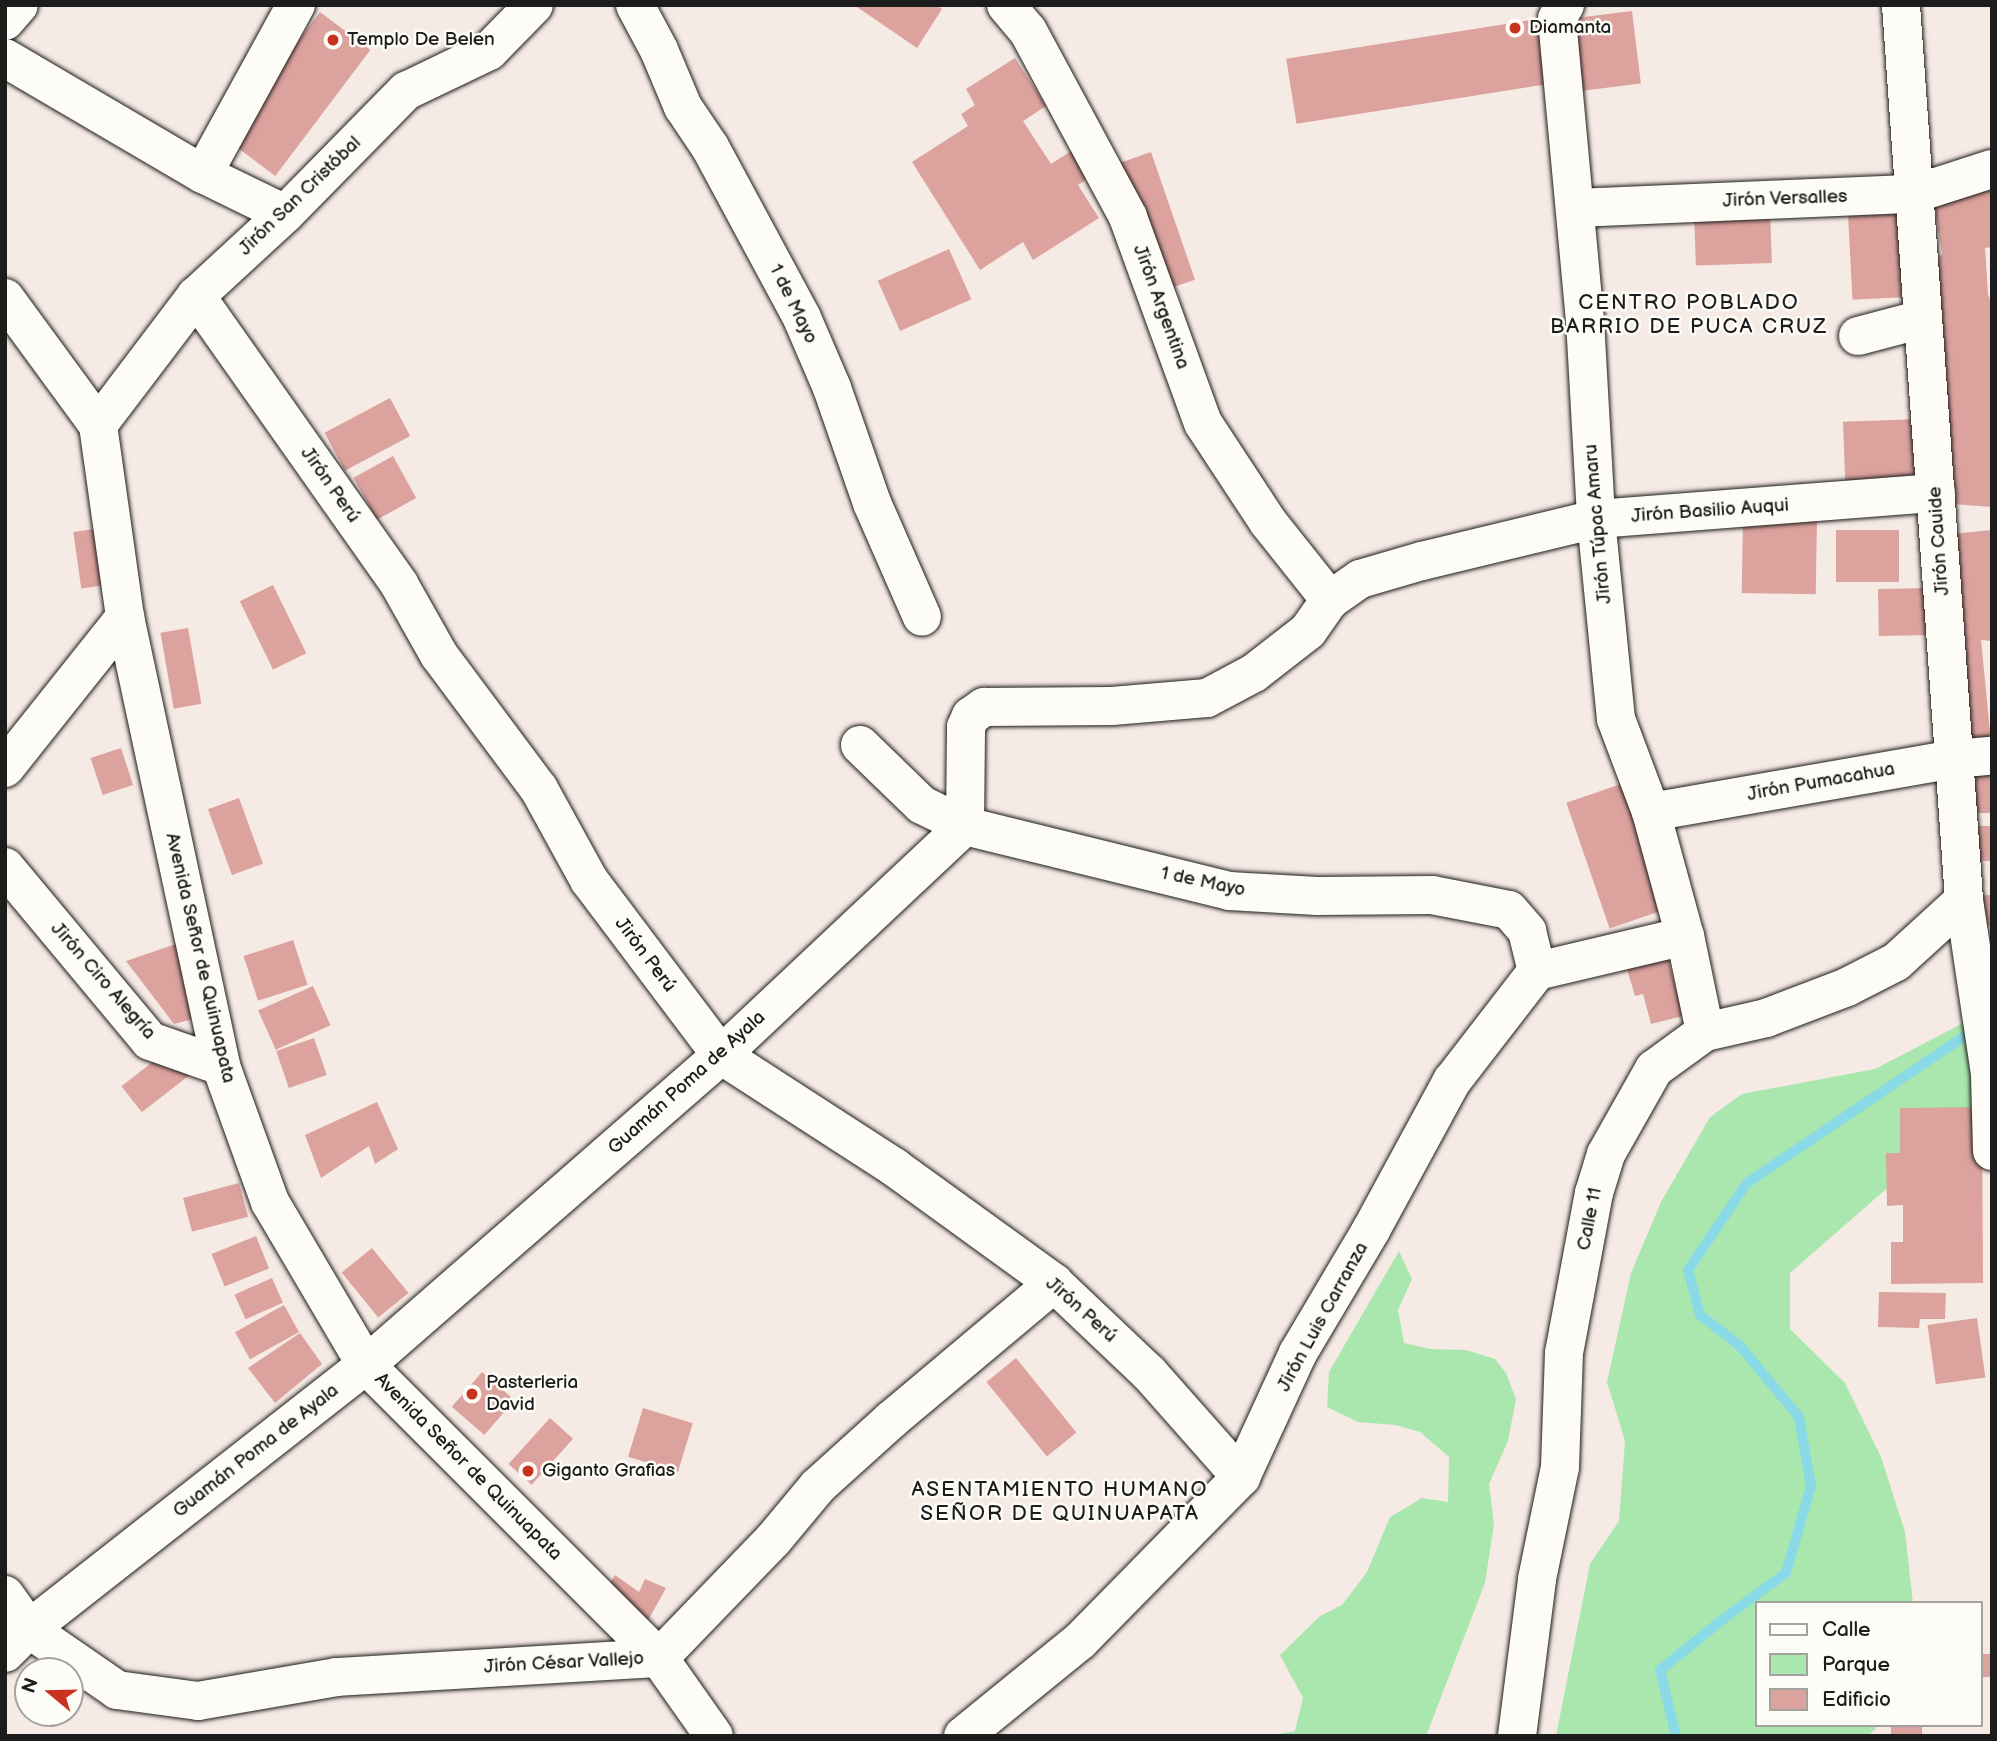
<!DOCTYPE html>
<html>
<head>
<meta charset="utf-8">
<style>
	body { margin:0 }
	#map { position:relative; width:1997px; height:1741px; overflow:hidden; background:#f6eae5; font-family:"Balsamiq Sans",sans-serif }
	div>[style] { position:absolute }
	[style*='--x'] { left:calc(var(--x)*1px); top:calc(var(--y)*1px); width:calc(var(--w)*1px); rotate:calc(var(--a)*1deg) }
	.green>* { inset:0; background:#a9e7af }
	.stream>* { height:10px; margin:-5px; padding:0 5px; transform-origin:5px; border-radius:5px; background:#8ad9e7 }
	.building>* { inset:0; background:#dca29d; transform-origin:0 0 }
	.roads { filter:drop-shadow(0 0 2px #1c1c1c) drop-shadow(0 0 2px #1c1c1c) }
	.minor>* { height:38px; margin:-19px; padding:0 19px; transform-origin:19px; border-radius:19px; background:#fdfcf7 }
	.dots>* { width:19px; height:19px; translate:-50% -50%; box-sizing:border-box; border:4px solid #fdfcf7; border-radius:50% }
	span { translate:-50% -50%; white-space:nowrap; text-align:center; line-height:1.15; -webkit-text-stroke:5px #fdfcf7; paint-order:stroke }
	.poi-label { font-size:19px; color:#1c1c1c }
	.left { translate:0 -50%; text-align:left }
	.street-label { font-size:19px; color:#1c1c1c }
	.neighbourhood-label { font-size:21px; color:#1c1c1c; letter-spacing:2px }
	.frame { position:absolute; inset:0; border:7px solid #1c1c1c; pointer-events:none }
	.legend { position:absolute; left:1755px; top:1601px; width:228px; height:126px; box-sizing:border-box; background:#fdfcf7; border:2px solid #a3a29f; margin:0; padding:9px 12px; list-style:none; font-size:21px; color:#1c1c1c }
	.legend li { display:flex; align-items:center; gap:14px; height:35px }
	.legend b { width:35px; border:2px solid #a3a29f }
	.north { position:absolute; left:14px; top:1657px; width:70px; height:70px; box-sizing:border-box; background:#fdfcf7; border:2px solid #a3a29f; border-radius:50%; rotate:289deg; font-size:19px; font-weight:700; line-height:28px; text-align:center; color:#1c1c1c }
	.north::after { content:''; display:block; margin:auto; width:24px; height:32px; background:#c8321e; clip-path:polygon(50% 0,100% 100%,50% 72%,0 100%) }
</style>
</head>
<body>
<div id="map">
	<div class="green">
		<div style="clip-path:polygon(1992px 1008px,1992px 1125px,1908px 1170px,1790px 1273px,1790px 1329px,1845px 1383px,1881px 1457px,1905px 1532px,1913px 1603px,1757px 1603px,1757px 1725px,1877px 1725px,1876px 1728px,1868px 1736px,1556px 1736px,1590px 1564px,1619px 1521px,1625px 1441px,1607px 1382px,1631px 1273px,1661px 1202px,1710px 1117px,1742px 1094px,1875px 1069px)"></div>
		<div style="clip-path:polygon(1399px 1251px,1412px 1279px,1398px 1310px,1404px 1343px,1430px 1349px,1466px 1350px,1495px 1359px,1506px 1373px,1516px 1399px,1508px 1441px,1489px 1484px,1494px 1524px,1485px 1583px,1426px 1736px,1267px 1736px,1295px 1731px,1303px 1698px,1280px 1655px,1320px 1616px,1342px 1605px,1367px 1572px,1390px 1517px,1422px 1498px,1448px 1502px,1449px 1457px,1420px 1432px,1395px 1425px,1358px 1422px,1327px 1407px,1329px 1372px)"></div>
	</div>
	<div class="stream">
		<div style="--x:1676;--y:1736;--w:68;--a:-103.6"></div>
		<div style="--x:1660;--y:1670;--w:86;--a:-38.9"></div>
		<div style="--x:1727;--y:1616;--w:73;--a:-36.1"></div>
		<div style="--x:1786;--y:1573;--w:91;--a:-74"></div>
		<div style="--x:1811;--y:1486;--w:70;--a:-99.9"></div>
		<div style="--x:1799;--y:1417;--w:92;--a:-129.7"></div>
		<div style="--x:1740;--y:1346;--w:51;--a:-142.2"></div>
		<div style="--x:1700;--y:1315;--w:47;--a:-104.9"></div>
		<div style="--x:1688;--y:1270;--w:105;--a:-55.9"></div>
		<div style="--x:1747;--y:1183;--w:275;--a:-34"></div>
	</div>
	<div class="building">
		<div style="clip-path:polygon(854px 5px,936px 5px,942px 9px,917px 48px)"></div>
		<div style="left:1632px;top:11px;width:73px;height:59px;rotate:83deg"></div>
		<div style="left:320px;top:12px;width:63px;height:158px;rotate:37deg"></div>
		<div style="left:1543px;top:18px;width:66px;height:260px;rotate:81deg"></div>
		<div style="clip-path:polygon(1015px 58px,1046px 106px,1023px 121px,1051px 164px,1073px 150px,1090px 177px,1078px 185px,1099px 218px,1033px 260px,1023px 242px,980px 270px,912px 162px,968px 126px,961px 114px,975px 105px,966px 89px)"></div>
		<div style="left:1151px;top:152px;width:135px;height:35px;rotate:71deg"></div>
		<div style="clip-path:polygon(1992px 188px,1992px 247px,1985px 248px,1988px 294px,1992px 306px,1992px 507px,1952px 504px,1935px 262px,1942px 254px,1933px 196px)"></div>
		<div style="left:1770px;top:210px;width:53px;height:76px;rotate:88deg"></div>
		<div style="left:1902px;top:213px;width:84px;height:54px;rotate:87deg"></div>
		<div style="left:949px;top:249px;width:55px;height:78px;rotate:66deg"></div>
		<div style="left:390px;top:398px;width:43px;height:74px;rotate:62deg"></div>
		<div style="left:1921px;top:419px;width:60px;height:78px;rotate:88deg"></div>
		<div style="left:393px;top:456px;width:48px;height:45px;rotate:61deg"></div>
		<div style="left:1743px;top:519px;width:74px;height:74px;rotate:1deg"></div>
		<div style="left:102px;top:528px;width:57px;height:29px;rotate:82deg"></div>
		<div style="left:1836px;top:530px;width:63px;height:52px"></div>
		<div style="clip-path:polygon(1992px 530px,1992px 641px,1981px 640px,1991px 741px,1963px 746px,1951px 534px)"></div>
		<div style="left:273px;top:585px;width:76px;height:37px;rotate:64deg"></div>
		<div style="left:1930px;top:588px;width:47px;height:52px;rotate:89deg"></div>
		<div style="left:188px;top:628px;width:77px;height:28px;rotate:80deg"></div>
		<div style="left:121px;top:748px;width:39px;height:32px;rotate:72deg"></div>
		<div style="left:1992px;top:768px;width:45px;height:27px;rotate:90deg"></div>
		<div style="left:1624px;top:783px;width:133px;height:61px;rotate:71deg"></div>
		<div style="left:239px;top:798px;width:70px;height:33px;rotate:70deg"></div>
		<div style="left:1992px;top:826px;width:35px;height:25px;rotate:90deg"></div>
		<div style="clip-path:polygon(1992px 895px,1992px 925px,1976px 926px,1970px 896px)"></div>
		<div style="left:293px;top:940px;width:47px;height:52px;rotate:72deg"></div>
		<div style="clip-path:polygon(179px 943px,201px 1017px,174px 1024px,126px 961px)"></div>
		<div style="clip-path:polygon(1665px 948px,1683px 1016px,1651px 1024px,1643px 994px,1635px 996px,1624px 959px)"></div>
		<div style="left:313px;top:986px;width:43px;height:60px;rotate:66deg"></div>
		<div style="left:314px;top:1038px;width:39px;height:40px;rotate:71deg"></div>
		<div style="left:168px;top:1050px;width:33px;height:59px;rotate:52deg"></div>
		<div style="clip-path:polygon(377px 1102px,398px 1149px,375px 1164px,369px 1146px,321px 1178px,305px 1135px)"></div>
		<div style="clip-path:polygon(1982px 1107px,1983px 1283px,1891px 1284px,1891px 1242px,1903px 1242px,1903px 1205px,1887px 1206px,1886px 1153px,1900px 1153px,1900px 1108px)"></div>
		<div style="left:239px;top:1183px;width:35px;height:58px;rotate:75deg"></div>
		<div style="left:256px;top:1236px;width:35px;height:48px;rotate:68deg"></div>
		<div style="left:372px;top:1248px;width:58px;height:39px;rotate:51deg"></div>
		<div style="left:272px;top:1278px;width:27px;height:41px;rotate:66deg"></div>
		<div style="clip-path:polygon(1879px 1292px,1946px 1293px,1945px 1319px,1920px 1319px,1919px 1328px,1878px 1327px)"></div>
		<div style="left:284px;top:1305px;width:31px;height:56px;rotate:61deg"></div>
		<div style="left:1977px;top:1318px;width:60px;height:50px;rotate:82deg"></div>
		<div style="clip-path:polygon(300px 1333px,322px 1364px,275px 1403px,248px 1368px)"></div>
		<div style="left:1016px;top:1358px;width:96px;height:38px;rotate:51deg"></div>
		<div style="left:482px;top:1372px;width:43px;height:46px;rotate:41deg"></div>
		<div style="left:643px;top:1408px;width:52px;height:51px;rotate:17deg"></div>
		<div style="left:550px;top:1418px;width:31px;height:62px;rotate:42deg"></div>
		<div style="clip-path:polygon(615px 1575px,639px 1592px,645px 1579px,666px 1588px,646px 1624px,606px 1589px)"></div>
		<div style="left:1992px;top:1654px;width:23px;height:11px;rotate:90deg"></div>
		<div style="left:1891px;top:1725px;width:31px;height:11px"></div>
	</div>
	<div class="roads">
		<div class="minor">
			<div style="--x:635;--y:5;--w:51;--a:61.9"></div>
			<div style="--x:659;--y:50;--w:62;--a:67.2"></div>
			<div style="--x:683;--y:107;--w:48;--a:56"></div>
			<div style="--x:710;--y:147;--w:194;--a:61.7"></div>
			<div style="--x:802;--y:318;--w:76;--a:66.8"></div>
			<div style="--x:832;--y:388;--w:122;--a:70.8"></div>
			<div style="--x:872;--y:503;--w:124;--a:66.3"></div>
			<div style="--x:1006;--y:5;--w:34;--a:50"></div>
			<div style="--x:1028;--y:31;--w:211;--a:61.7"></div>
			<div style="--x:1128;--y:217;--w:219;--a:70"></div>
			<div style="--x:1203;--y:423;--w:118;--a:56.7"></div>
			<div style="--x:1268;--y:522;--w:100;--a:51.5"></div>
			<div style="--x:1565;--y:5;--w:16;--a:120"></div>
			<div style="--x:1557;--y:19;--w:302;--a:84.7"></div>
			<div style="--x:1585;--y:320;--w:199;--a:86.8"></div>
			<div style="--x:1596;--y:519;--w:201;--a:84.3"></div>
			<div style="--x:1616;--y:719;--w:99;--a:69.4"></div>
			<div style="--x:1651;--y:812;--w:129;--a:74.7"></div>
			<div style="--x:1685;--y:936;--w:98;--a:78.2"></div>
			<div style="--x:1901;--y:5;--w:897;--a:85.97"></div>
			<div style="--x:1964;--y:900;--w:177;--a:81.5"></div>
			<div style="--x:1990;--y:1075;--w:76;--a:88.5"></div>
			<div style="--x:5;--y:21;--w:21;--a:-49"></div>
			<div style="--x:5;--y:58;--w:229;--a:30.4"></div>
			<div style="--x:203;--y:174;--w:91;--a:26"></div>
			<div style="--x:203;--y:174;--w:193;--a:-61.2"></div>
			<div style="--x:1575;--y:208;--w:339;--a:-2.4"></div>
			<div style="--x:1914;--y:194;--w:82;--a:-17.8"></div>
			<div style="--x:196;--y:296;--w:352;--a:54.8"></div>
			<div style="--x:399;--y:584;--w:81;--a:60.6"></div>
			<div style="--x:439;--y:655;--w:167;--a:53.3"></div>
			<div style="--x:539;--y:789;--w:104;--a:61.2"></div>
			<div style="--x:589;--y:880;--w:219;--a:53"></div>
			<div style="--x:721;--y:1055;--w:206;--a:32.9"></div>
			<div style="--x:894;--y:1167;--w:198;--a:35.9"></div>
			<div style="--x:1054;--y:1283;--w:131;--a:43.5"></div>
			<div style="--x:1149;--y:1373;--w:139;--a:48.5"></div>
			<div style="--x:5;--y:298;--w:157;--a:53.8"></div>
			<div style="--x:98;--y:425;--w:194;--a:82"></div>
			<div style="--x:125;--y:617;--w:459;--a:77.9"></div>
			<div style="--x:221;--y:1066;--w:145;--a:70.2"></div>
			<div style="--x:270;--y:1202;--w:189;--a:59.5"></div>
			<div style="--x:366;--y:1365;--w:414;--a:45"></div>
			<div style="--x:659;--y:1658;--w:95;--a:54.8"></div>
			<div style="--x:1858;--y:336;--w:67;--a:-14.7"></div>
			<div style="--x:98;--y:425;--w:162;--a:-52.8"></div>
			<div style="--x:196;--y:296;--w:121;--a:-42.7"></div>
			<div style="--x:285;--y:214;--w:173;--a:-45.5"></div>
			<div style="--x:406;--y:91;--w:92;--a:-25.7"></div>
			<div style="--x:489;--y:51;--w:64;--a:-45.6"></div>
			<div style="--x:860;--y:745;--w:86;--a:44.1"></div>
			<div style="--x:922;--y:805;--w:48;--a:26"></div>
			<div style="--x:965;--y:826;--w:272;--a:13.8"></div>
			<div style="--x:1229;--y:891;--w:88;--a:3.3"></div>
			<div style="--x:1317;--y:896;--w:115;--a:-0.5"></div>
			<div style="--x:1432;--y:895;--w:78;--a:11"></div>
			<div style="--x:1509;--y:910;--w:28;--a:49"></div>
			<div style="--x:1527;--y:931;--w:41;--a:76"></div>
			<div style="--x:5;--y:768;--w:193;--a:-51.5"></div>
			<div style="--x:1651;--y:812;--w:308;--a:-9.9"></div>
			<div style="--x:1954;--y:759;--w:38;--a:-5"></div>
			<div style="--x:5;--y:867;--w:226;--a:50.2"></div>
			<div style="--x:150;--y:1041;--w:75;--a:19.4"></div>
			<div style="--x:5;--y:1595;--w:42;--a:54.8"></div>
			<div style="--x:29;--y:1629;--w:107;--a:34.7"></div>
			<div style="--x:117;--y:1690;--w:82;--a:7.7"></div>
			<div style="--x:198;--y:1701;--w:141;--a:-9.8"></div>
			<div style="--x:337;--y:1677;--w:323;--a:-3.4"></div>
			<div style="--x:659;--y:1658;--w:164;--a:-46"></div>
			<div style="--x:773;--y:1540;--w:70;--a:-50.2"></div>
			<div style="--x:818;--y:1486;--w:98;--a:-42.1"></div>
			<div style="--x:891;--y:1420;--w:213;--a:-40"></div>
			<div style="--x:5;--y:1653;--w:34;--a:-45"></div>
			<div style="--x:29;--y:1629;--w:428;--a:-38.1"></div>
			<div style="--x:366;--y:1365;--w:471;--a:-41.1"></div>
			<div style="--x:721;--y:1055;--w:335;--a:-43.2"></div>
			<div style="--x:965;--y:826;--w:99;--a:-89.4"></div>
			<div style="--x:966;--y:727;--w:12;--a:-66"></div>
			<div style="--x:971;--y:716;--w:16;--a:-35"></div>
			<div style="--x:984;--y:707;--w:128;--a:-0.4"></div>
			<div style="--x:1112;--y:706;--w:95;--a:-4.8"></div>
			<div style="--x:1207;--y:698;--w:53;--a:-28"></div>
			<div style="--x:1254;--y:673;--w:68;--a:-37.9"></div>
			<div style="--x:1308;--y:631;--w:38;--a:-55"></div>
			<div style="--x:1330;--y:600;--w:37;--a:-35"></div>
			<div style="--x:1360;--y:579;--w:65;--a:-16.2"></div>
			<div style="--x:1422;--y:561;--w:179;--a:-13.6"></div>
			<div style="--x:1596;--y:519;--w:341;--a:-4.4"></div>
			<div style="--x:963;--y:1736;--w:151;--a:-39.1"></div>
			<div style="--x:1080;--y:1641;--w:230;--a:-45.5"></div>
			<div style="--x:1241;--y:1477;--w:136;--a:-65.3"></div>
			<div style="--x:1298;--y:1353;--w:143;--a:-59.3"></div>
			<div style="--x:1371;--y:1230;--w:170;--a:-61.5"></div>
			<div style="--x:1452;--y:1081;--w:139;--a:-52.3"></div>
			<div style="--x:1537;--y:971;--w:152;--a:-13.3"></div>
			<div style="--x:1517;--y:1736;--w:158;--a:-82.7"></div>
			<div style="--x:1537;--y:1579;--w:114;--a:-78.4"></div>
			<div style="--x:1560;--y:1467;--w:114;--a:-88"></div>
			<div style="--x:1564;--y:1353;--w:163;--a:-79.4"></div>
			<div style="--x:1594;--y:1193;--w:41;--a:-72.9"></div>
			<div style="--x:1606;--y:1154;--w:98;--a:-60.5"></div>
			<div style="--x:1654;--y:1069;--w:63;--a:-36"></div>
			<div style="--x:1705;--y:1032;--w:63;--a:-12.9"></div>
			<div style="--x:1766;--y:1018;--w:87;--a:-20.9"></div>
			<div style="--x:1847;--y:987;--w:55;--a:-27"></div>
			<div style="--x:1896;--y:962;--w:92;--a:-42.4"></div>
		</div>
	</div>
	<div class="dots">
		<div style="left:1515px;top:28px;background:#c8321e"></div>
		<div style="left:333px;top:40px;background:#c8321e"></div>
		<div style="left:472px;top:1394px;background:#c8321e"></div>
		<div style="left:528px;top:1471px;background:#c8321e"></div>
	</div>
	<div class="poi-label">
		<span class="left" style="left:1529px;top:28px">Diamanta</span>
		<span class="left" style="left:347px;top:40px">Templo De Belen</span>
		<span class="left" style="left:486px;top:1394px">Pasterleria<br>David</span>
		<span class="left" style="left:542px;top:1471px">Giganto Grafias</span>
	</div>
	<div class="street-label">
		<span style="left:300px;top:196px;rotate:-44deg">Jirón San Cristóbal</span>
		<span style="left:1785px;top:199px;rotate:-2deg">Jirón Versalles</span>
		<span style="left:793px;top:304px;rotate:64deg">1 de Mayo</span>
		<span style="left:1161px;top:307px;rotate:70deg">Jirón Argentina</span>
		<span style="left:330px;top:485px;rotate:55deg">Jirón Perú</span>
		<span style="left:1710px;top:511px;rotate:-4deg">Jirón Basilio Auqui</span>
		<span style="left:1598px;top:524px;rotate:-95deg">Jirón Túpac Amaru</span>
		<span style="left:1939px;top:541px;rotate:-94deg">Jirón Cauide</span>
		<span style="left:1821px;top:782px;rotate:-10deg">Jirón Pumacahua</span>
		<span style="left:1203px;top:882px;rotate:12deg">1 de Mayo</span>
		<span style="left:645px;top:955px;rotate:53deg">Jirón Perú</span>
		<span style="left:200px;top:958px;rotate:77deg">Avenida Señor de Quinuapata</span>
		<span style="left:103px;top:981px;rotate:49deg">Jirón Ciro Alegría</span>
		<span style="left:687px;top:1083px;rotate:-42deg">Guamán Poma de Ayala</span>
		<span style="left:1590px;top:1219px;rotate:-79deg">Calle 11</span>
		<span style="left:1081px;top:1310px;rotate:42deg">Jirón Perú</span>
		<span style="left:1323px;top:1317px;rotate:-61deg">Jirón Luis Carranza</span>
		<span style="left:256px;top:1451px;rotate:-38deg">Guamán Poma de Ayala</span>
		<span style="left:468px;top:1467px;rotate:45deg">Avenida Señor de Quinuapata</span>
		<span style="left:564px;top:1663px;rotate:-3deg">Jirón César Vallejo</span>
	</div>
	<div class="neighbourhood-label">
		<span style="left:1689px;top:315px">CENTRO POBLADO<br>BARRIO DE PUCA CRUZ</span>
		<span style="left:1060px;top:1502px">ASENTAMIENTO HUMANO<br>SEÑOR DE QUINUAPATA</span>
	</div>
	<div class="frame"></div>
	<ul class="legend">
	<li><b style="height:9px;background:#fdfcf7"></b>Calle</li>
	<li><b style="height:19px;background:#a9e7af"></b>Parque</li>
	<li><b style="height:19px;background:#dca29d"></b>Edificio</li>
	</ul>
	<div class="north">N</div>
</div>
</body>
</html>
